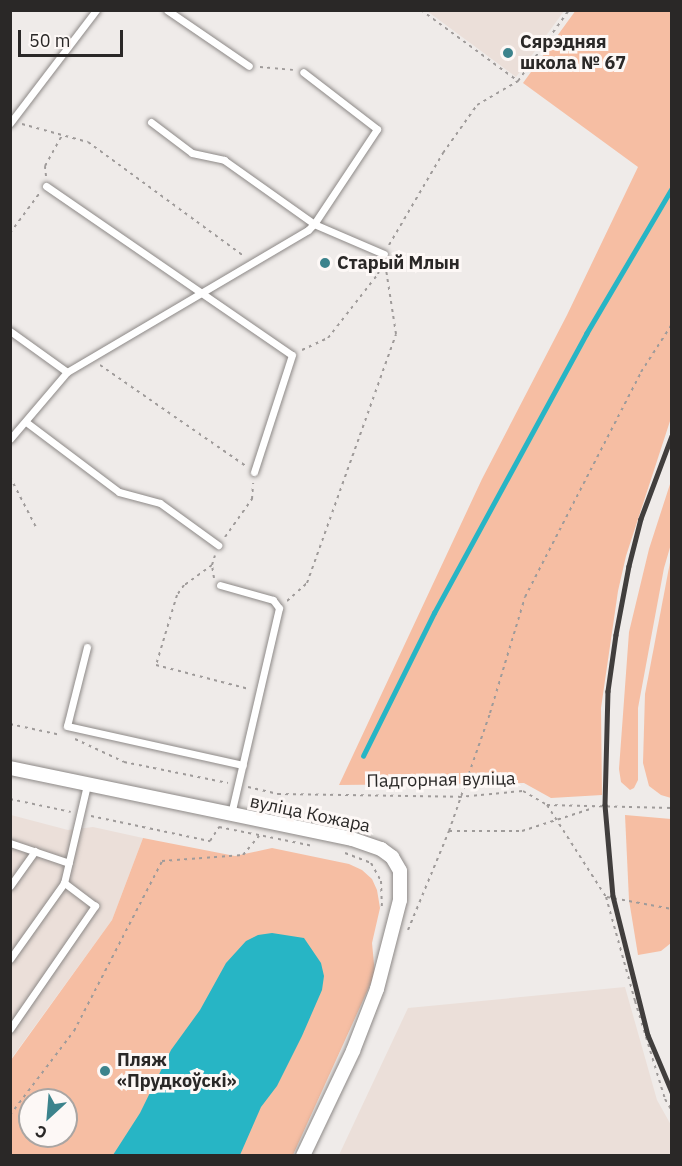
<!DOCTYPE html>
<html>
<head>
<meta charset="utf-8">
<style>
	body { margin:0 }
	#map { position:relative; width:682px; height:1166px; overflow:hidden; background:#efebe9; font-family:"IBM Plex Sans",sans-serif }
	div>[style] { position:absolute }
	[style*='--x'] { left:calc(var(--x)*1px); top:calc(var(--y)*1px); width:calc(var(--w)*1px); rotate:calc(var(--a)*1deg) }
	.built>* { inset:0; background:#ebdfd9 }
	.green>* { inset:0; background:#f6bea3 }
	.water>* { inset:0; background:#27b5c5 }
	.stream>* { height:4.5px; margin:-2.25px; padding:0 2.25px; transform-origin:2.25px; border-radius:2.25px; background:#27b5c5 }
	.path>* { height:2px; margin-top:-1px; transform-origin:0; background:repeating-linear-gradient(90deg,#9f9b9a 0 3px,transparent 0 7.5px) }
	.roads { filter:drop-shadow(0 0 2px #8d8987) drop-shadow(0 0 2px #8d8987) }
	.service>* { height:7px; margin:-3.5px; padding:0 3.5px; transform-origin:3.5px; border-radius:3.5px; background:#fff }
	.minor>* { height:14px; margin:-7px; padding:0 7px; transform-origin:7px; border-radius:7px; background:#fff }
	.rail>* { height:4.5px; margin:-2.25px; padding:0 2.25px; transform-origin:2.25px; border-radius:2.25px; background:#413e3d }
	.dots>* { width:16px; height:16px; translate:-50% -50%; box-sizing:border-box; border:3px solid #fdf8f6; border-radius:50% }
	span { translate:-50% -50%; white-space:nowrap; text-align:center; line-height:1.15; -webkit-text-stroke:6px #fdf8f6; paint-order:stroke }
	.poi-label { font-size:18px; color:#2a2827; font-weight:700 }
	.left { translate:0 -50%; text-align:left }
	.street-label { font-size:18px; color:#2a2827 }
	.frame { position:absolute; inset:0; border:12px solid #2a2827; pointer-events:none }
	.north { position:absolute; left:18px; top:1088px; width:60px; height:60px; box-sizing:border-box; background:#fdf8f6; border:2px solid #a9a5a3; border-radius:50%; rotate:206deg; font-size:16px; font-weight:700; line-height:24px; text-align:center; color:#2a2827 }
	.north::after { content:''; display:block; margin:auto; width:21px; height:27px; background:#3c838c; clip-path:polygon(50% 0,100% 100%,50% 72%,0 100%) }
	.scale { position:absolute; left:18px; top:30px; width:105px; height:27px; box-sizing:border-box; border:3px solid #2a2827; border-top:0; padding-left:8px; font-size:18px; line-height:21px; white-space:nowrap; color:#2a2827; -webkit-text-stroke:4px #fdf8f6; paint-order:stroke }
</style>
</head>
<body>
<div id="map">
	<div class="built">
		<div style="clip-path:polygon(427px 11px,564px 11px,516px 77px)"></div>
		<div style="clip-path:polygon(11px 815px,68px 830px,93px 827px,143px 838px,112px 920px,11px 1059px)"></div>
		<div style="clip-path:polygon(625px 987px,657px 1100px,671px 1125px,671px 1155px,339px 1155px,408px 1008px)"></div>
	</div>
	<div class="green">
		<div style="clip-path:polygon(576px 10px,672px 11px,671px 418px,626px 556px,618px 591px,601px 708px,602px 795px,551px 798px,524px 783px,339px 785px,482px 479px,567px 315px,638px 167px,523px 83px)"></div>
		<div style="clip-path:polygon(671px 481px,671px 544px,664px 568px,638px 708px,638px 780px,634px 788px,630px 790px,621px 782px,619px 769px,629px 632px,649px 549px)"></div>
		<div style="clip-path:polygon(671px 557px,671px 798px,661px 795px,649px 786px,643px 763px,645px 694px)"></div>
		<div style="clip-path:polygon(625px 815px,671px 819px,671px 943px,661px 951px,638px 955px,629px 900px)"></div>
		<div style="clip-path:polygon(evenodd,143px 838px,235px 856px,272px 848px,349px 864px,362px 870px,372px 879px,377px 890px,380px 908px,372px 943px,375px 974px,293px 1155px,11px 1156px,11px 1060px,112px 920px,143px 838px,30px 1100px,66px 1100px,66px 1136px,30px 1136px,30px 1100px)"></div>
	</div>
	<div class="water">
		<div style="clip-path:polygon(272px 933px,304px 938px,321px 963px,324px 976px,322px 990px,302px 1036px,277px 1086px,261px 1107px,240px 1155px,113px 1155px,140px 1113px,171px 1050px,200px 1010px,226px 963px,246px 941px,258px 935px)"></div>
	</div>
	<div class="stream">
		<div style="--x:363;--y:756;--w:160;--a:-63.6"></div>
		<div style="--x:434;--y:613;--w:318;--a:-61.4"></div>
		<div style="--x:586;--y:334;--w:169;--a:-59.5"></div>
	</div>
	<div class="path">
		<div style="--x:421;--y:10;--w:120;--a:36.2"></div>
		<div style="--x:260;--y:67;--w:33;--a:5"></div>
		<div style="--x:22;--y:124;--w:68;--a:15.3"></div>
		<div style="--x:88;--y:142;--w:193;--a:36.2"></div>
		<div style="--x:46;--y:176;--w:10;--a:-96"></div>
		<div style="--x:45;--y:166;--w:35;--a:-61"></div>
		<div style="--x:10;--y:233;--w:49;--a:-53.4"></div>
		<div style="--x:389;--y:245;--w:107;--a:-59.6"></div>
		<div style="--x:443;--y:153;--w:59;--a:-54.7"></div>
		<div style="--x:477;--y:105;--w:48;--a:-30.3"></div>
		<div style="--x:518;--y:81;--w:87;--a:-54.3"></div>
		<div style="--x:302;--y:350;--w:29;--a:-25"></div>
		<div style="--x:328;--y:338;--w:81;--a:-52"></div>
		<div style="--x:378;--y:274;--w:10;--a:-73"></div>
		<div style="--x:100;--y:365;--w:178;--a:34.7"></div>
		<div style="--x:10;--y:477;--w:59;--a:62.6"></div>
		<div style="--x:225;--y:537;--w:47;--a:-54.6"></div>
		<div style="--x:252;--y:499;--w:16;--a:-86"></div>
		<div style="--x:212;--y:565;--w:34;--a:144"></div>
		<div style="--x:184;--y:585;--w:12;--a:125"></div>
		<div style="--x:177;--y:595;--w:73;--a:106.7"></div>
		<div style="--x:156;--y:665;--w:96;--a:14.5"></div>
		<div style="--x:214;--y:578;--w:13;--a:-99"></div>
		<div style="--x:212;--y:565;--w:10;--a:-73"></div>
		<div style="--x:287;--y:601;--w:27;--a:-42"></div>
		<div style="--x:307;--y:583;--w:264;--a:-70.3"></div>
		<div style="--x:396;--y:334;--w:72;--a:-98.8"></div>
		<div style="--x:10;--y:724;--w:52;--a:12.2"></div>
		<div style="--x:75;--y:739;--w:54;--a:25.1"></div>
		<div style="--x:124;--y:762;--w:106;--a:11.4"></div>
		<div style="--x:248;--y:787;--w:31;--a:13"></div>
		<div style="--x:278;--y:794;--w:181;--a:0.9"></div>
		<div style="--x:459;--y:797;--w:64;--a:-5.4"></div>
		<div style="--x:523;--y:791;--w:28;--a:30"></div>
		<div style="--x:547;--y:805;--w:125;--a:1.4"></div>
		<div style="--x:10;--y:799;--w:62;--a:12"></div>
		<div style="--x:547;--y:805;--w:109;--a:57.3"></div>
		<div style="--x:606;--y:897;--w:108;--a:74.4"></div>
		<div style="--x:635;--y:1001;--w:102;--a:73"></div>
		<div style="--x:665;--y:1099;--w:14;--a:60"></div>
		<div style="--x:91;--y:816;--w:122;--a:11.9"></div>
		<div style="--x:210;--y:841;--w:17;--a:-57"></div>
		<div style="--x:219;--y:827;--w:96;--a:11.4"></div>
		<div style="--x:449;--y:831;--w:73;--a:0"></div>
		<div style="--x:522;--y:831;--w:75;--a:-17.9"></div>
		<div style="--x:345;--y:853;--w:28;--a:21"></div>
		<div style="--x:371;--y:863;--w:21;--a:61"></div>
		<div style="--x:381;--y:881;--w:29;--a:88"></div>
		<div style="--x:607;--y:897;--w:66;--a:10.5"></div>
		<div style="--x:408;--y:930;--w:107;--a:-67.5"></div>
		<div style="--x:449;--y:831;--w:125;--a:-70.8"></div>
		<div style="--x:490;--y:713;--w:121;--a:-73.2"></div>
		<div style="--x:525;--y:597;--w:253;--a:-62.7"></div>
		<div style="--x:641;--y:372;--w:57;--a:-57.1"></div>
		<div style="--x:10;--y:1115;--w:106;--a:-52.7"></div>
		<div style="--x:74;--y:1031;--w:191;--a:-62.6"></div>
		<div style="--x:162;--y:861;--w:81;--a:-4.2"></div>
		<div style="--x:243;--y:855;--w:25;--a:-50"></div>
	</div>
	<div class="roads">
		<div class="service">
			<div style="--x:167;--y:10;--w:99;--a:34.3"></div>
			<div style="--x:151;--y:122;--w:51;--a:37.1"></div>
			<div style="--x:192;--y:153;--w:33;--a:12"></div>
			<div style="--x:224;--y:160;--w:110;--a:35.4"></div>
			<div style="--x:314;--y:224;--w:76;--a:23.2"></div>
			<div style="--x:10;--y:123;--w:142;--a:-52.7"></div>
			<div style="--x:46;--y:186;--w:298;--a:34.5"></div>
			<div style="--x:292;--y:355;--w:123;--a:108"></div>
			<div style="--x:10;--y:331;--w:70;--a:35.7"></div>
			<div style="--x:67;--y:372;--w:88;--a:130.4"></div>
			<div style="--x:67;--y:372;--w:280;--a:-30.5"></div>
			<div style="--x:308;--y:230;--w:8;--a:-45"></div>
			<div style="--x:314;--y:224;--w:114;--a:-56.4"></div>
			<div style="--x:377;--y:129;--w:93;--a:-142.4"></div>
			<div style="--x:26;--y:422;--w:116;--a:37"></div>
			<div style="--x:119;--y:492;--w:42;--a:15"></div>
			<div style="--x:160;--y:503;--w:72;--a:35.9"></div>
			<div style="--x:220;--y:585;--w:55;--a:15.8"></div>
			<div style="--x:273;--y:600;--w:10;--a:53"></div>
			<div style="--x:279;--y:608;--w:212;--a:103.1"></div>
			<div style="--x:87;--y:647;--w:81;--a:104.2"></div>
			<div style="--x:67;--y:726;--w:180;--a:12.5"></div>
			<div style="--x:10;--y:843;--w:62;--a:18.7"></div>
			<div style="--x:10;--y:886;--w:43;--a:-54.5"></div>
			<div style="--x:10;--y:959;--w:93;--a:-54.6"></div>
			<div style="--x:64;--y:883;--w:101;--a:-76.8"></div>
			<div style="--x:10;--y:1029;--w:150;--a:-55.4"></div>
			<div style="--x:95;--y:906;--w:39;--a:-143"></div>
		</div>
		<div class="minor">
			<div style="--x:10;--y:768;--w:349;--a:11.7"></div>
			<div style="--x:352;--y:839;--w:31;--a:19"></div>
			<div style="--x:381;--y:849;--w:14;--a:36"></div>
			<div style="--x:392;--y:857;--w:16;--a:60"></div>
			<div style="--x:400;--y:871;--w:29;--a:90"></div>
			<div style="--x:400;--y:900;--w:92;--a:104.5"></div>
			<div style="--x:377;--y:989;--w:66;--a:111.2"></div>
			<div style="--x:353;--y:1051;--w:116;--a:115.5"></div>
		</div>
	</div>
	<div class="rail">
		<div style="--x:672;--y:436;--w:89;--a:110.5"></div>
		<div style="--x:641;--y:519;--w:49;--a:104.3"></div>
		<div style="--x:629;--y:566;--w:70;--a:100.7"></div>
		<div style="--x:616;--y:635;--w:57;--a:98.1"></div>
		<div style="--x:608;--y:691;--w:114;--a:91.5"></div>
		<div style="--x:605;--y:805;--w:91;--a:85"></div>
		<div style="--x:613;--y:896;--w:143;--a:75.9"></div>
		<div style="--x:648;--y:1035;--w:62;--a:67.2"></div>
	</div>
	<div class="dots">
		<div style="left:508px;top:53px;background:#3c838c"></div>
		<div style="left:325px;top:263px;background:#3c838c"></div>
		<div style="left:105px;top:1071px;background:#3c838c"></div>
	</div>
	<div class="poi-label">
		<span class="left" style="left:520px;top:53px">Сярэдняя<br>школа № 67</span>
		<span class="left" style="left:337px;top:263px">Старый Млын</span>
		<span class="left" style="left:117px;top:1071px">Пляж<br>«Прудкоўскі»</span>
	</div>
	<div class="street-label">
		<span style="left:441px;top:780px;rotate:-1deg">Падгорная вуліца</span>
		<span style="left:310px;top:814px;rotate:12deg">вуліца Кожара</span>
	</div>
	<div class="frame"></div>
	<div class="north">С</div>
	<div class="scale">50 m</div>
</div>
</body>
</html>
